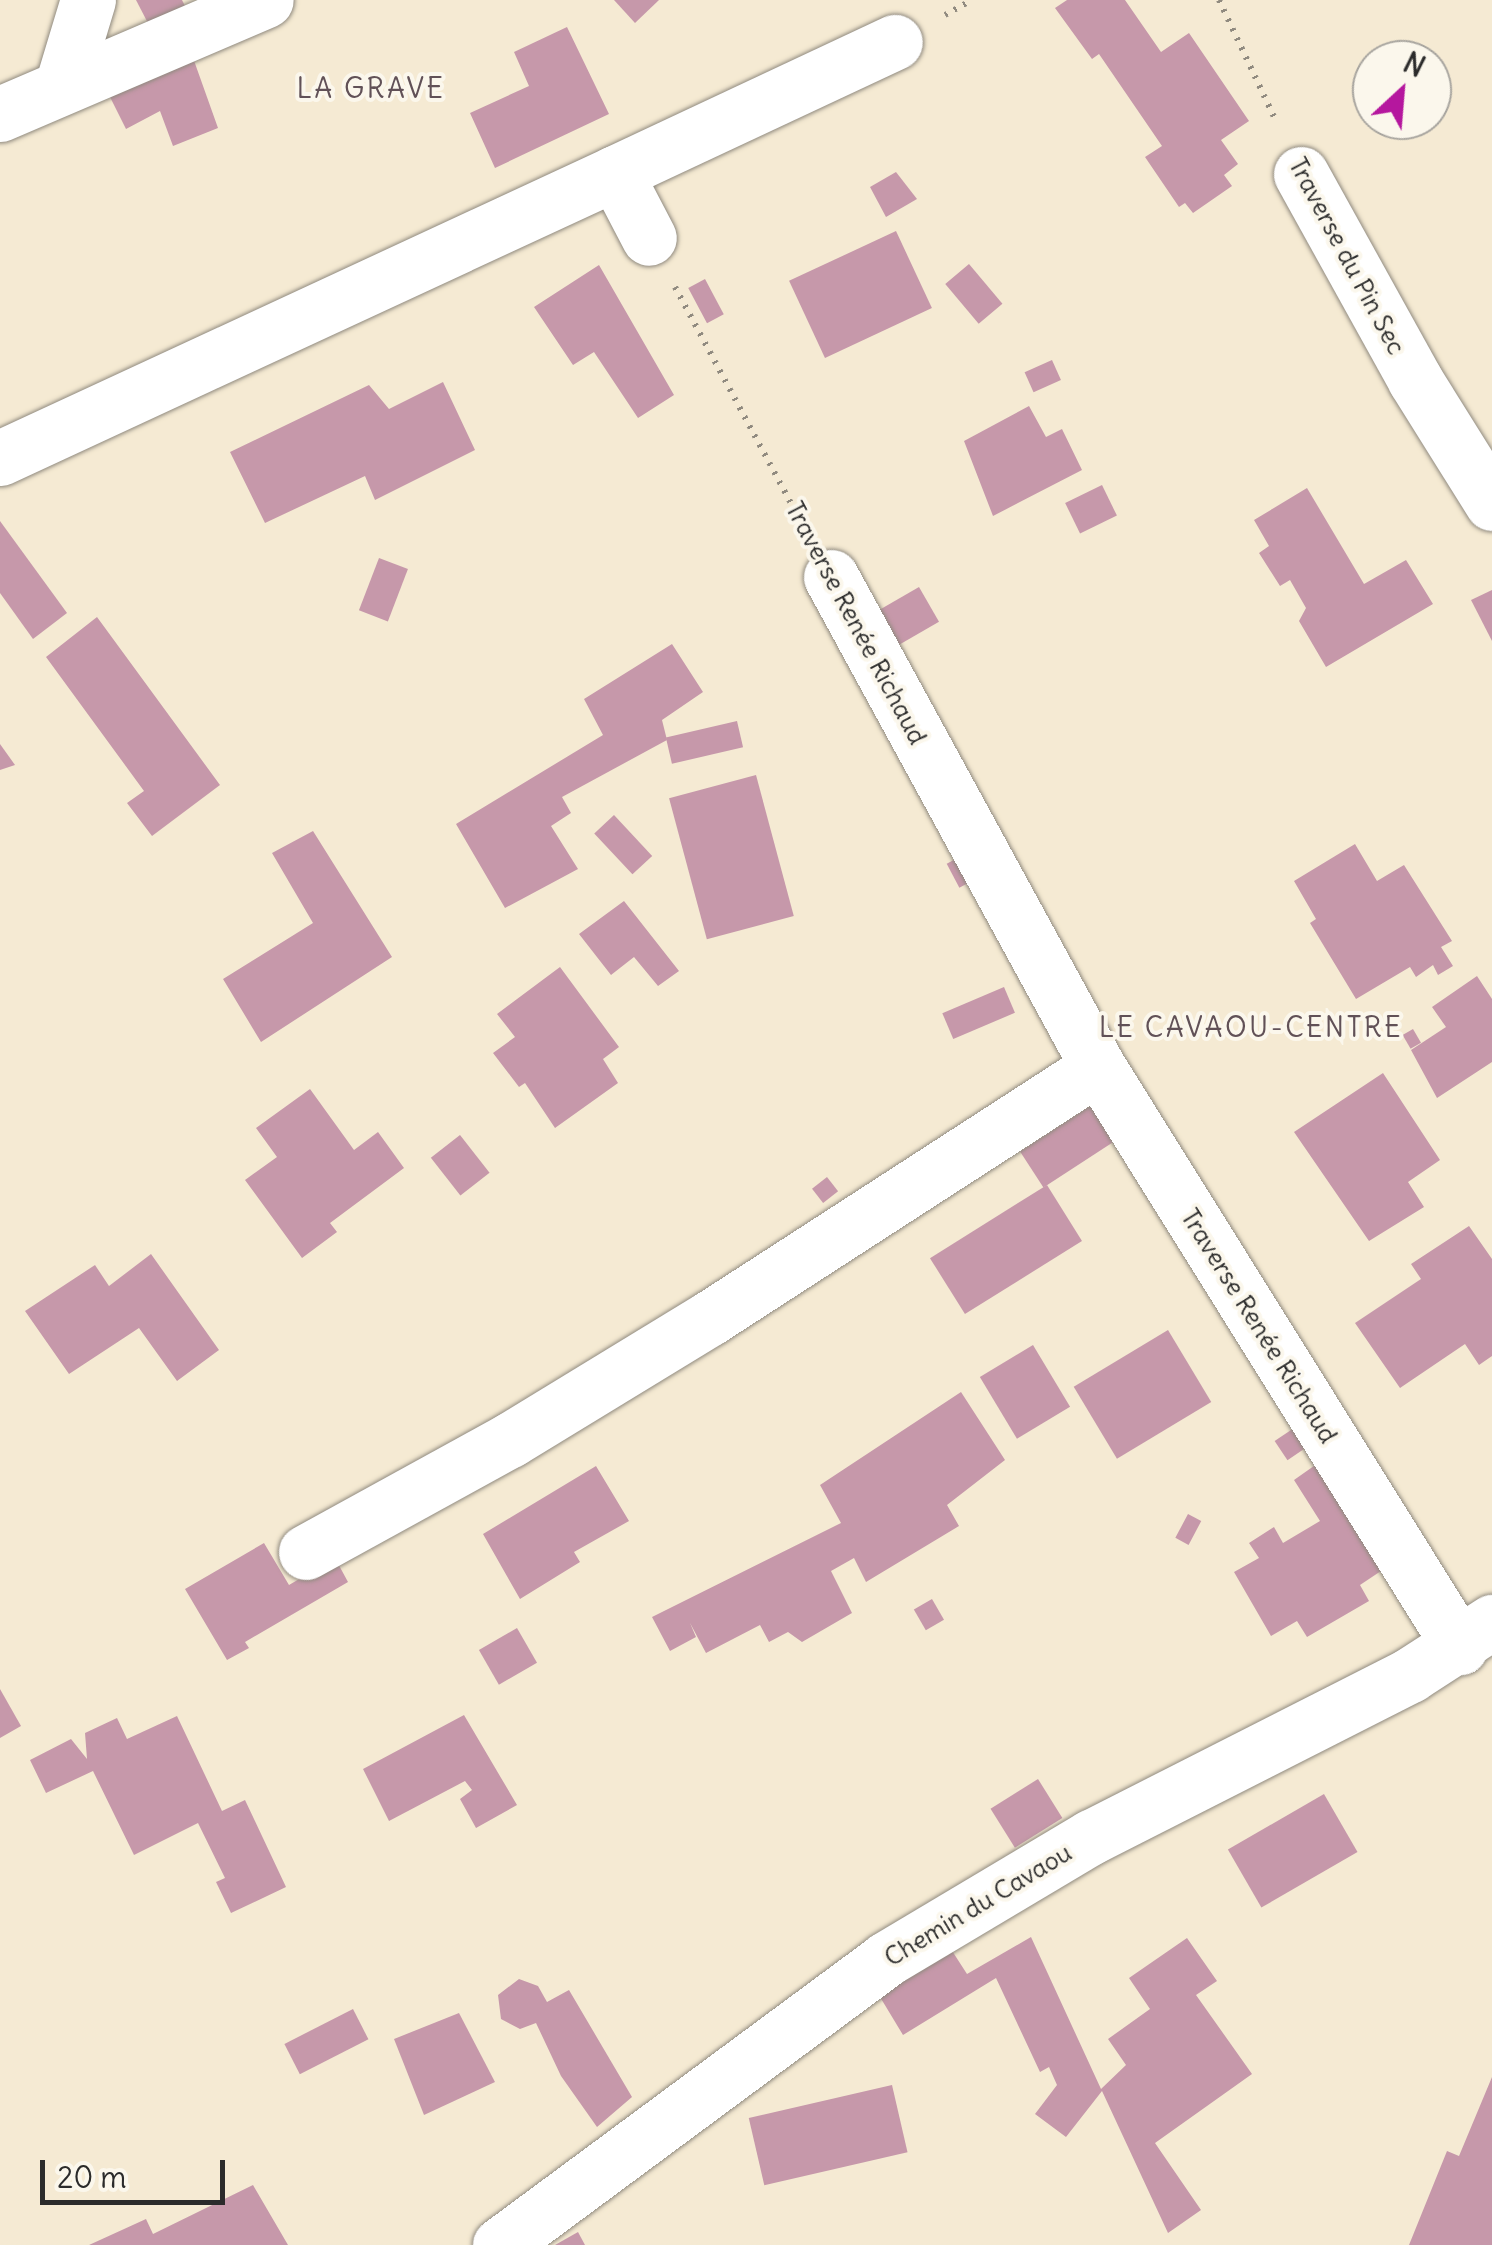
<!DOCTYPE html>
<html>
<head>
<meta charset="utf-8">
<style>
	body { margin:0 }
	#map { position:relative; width:1492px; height:2245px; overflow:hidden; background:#f5ead3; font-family:Delius,sans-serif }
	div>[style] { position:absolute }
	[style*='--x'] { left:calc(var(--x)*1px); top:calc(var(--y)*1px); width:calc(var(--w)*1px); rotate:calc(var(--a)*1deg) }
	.building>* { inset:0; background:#c698aa; transform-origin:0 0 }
	.path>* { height:6px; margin-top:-3px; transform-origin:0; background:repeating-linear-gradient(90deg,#908a7f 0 2.5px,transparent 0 10.5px) }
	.roads { filter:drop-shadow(0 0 2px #908a7f) drop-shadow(0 0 2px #908a7f) }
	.minor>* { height:55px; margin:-27.5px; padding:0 27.5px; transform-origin:27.5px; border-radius:27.5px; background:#fff }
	span { translate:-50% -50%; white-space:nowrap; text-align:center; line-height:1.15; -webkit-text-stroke:8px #fbf7ec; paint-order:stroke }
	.street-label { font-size:25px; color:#2b2b2b }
	.neighbourhood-label { font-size:28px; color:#615157; letter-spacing:2.5px }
	.north { position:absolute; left:1352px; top:40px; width:100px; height:100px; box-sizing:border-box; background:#fbf7ec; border:2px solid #a8a59f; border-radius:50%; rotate:26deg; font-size:28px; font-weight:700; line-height:40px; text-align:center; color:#2b2b2b }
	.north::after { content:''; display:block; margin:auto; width:35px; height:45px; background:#b5179e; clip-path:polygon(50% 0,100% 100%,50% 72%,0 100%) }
	.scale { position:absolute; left:40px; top:2160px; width:185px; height:45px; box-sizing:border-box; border:5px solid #2b2b2b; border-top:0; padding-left:12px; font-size:30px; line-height:35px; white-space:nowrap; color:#2b2b2b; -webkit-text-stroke:8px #fbf7ec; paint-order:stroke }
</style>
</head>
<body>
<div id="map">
	<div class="building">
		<div style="clip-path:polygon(136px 0,182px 0,188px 12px,151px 29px)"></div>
		<div style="clip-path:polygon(614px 0,659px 0,635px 23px)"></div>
		<div style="clip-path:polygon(1067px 0,1125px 0,1161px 52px,1189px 33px,1249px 121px,1221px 140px,1238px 164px,1224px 175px,1232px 186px,1193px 213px,1185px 203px,1179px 207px,1145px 157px,1162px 146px,1099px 54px,1092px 59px,1055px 8px)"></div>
		<div style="clip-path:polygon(567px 27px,609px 114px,495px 168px,470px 113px,529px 86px,514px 52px)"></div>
		<div style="clip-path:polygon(192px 55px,218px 128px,173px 146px,160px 111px,126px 129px,107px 91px)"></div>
		<div style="clip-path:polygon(896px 172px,917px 199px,886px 217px,870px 187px)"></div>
		<div style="left:896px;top:231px;width:85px;height:118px;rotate:65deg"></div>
		<div style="left:969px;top:264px;width:52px;height:31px;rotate:50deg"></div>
		<div style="clip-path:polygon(599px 265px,674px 395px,638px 418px,594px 352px,573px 365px,534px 307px)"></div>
		<div style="left:705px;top:279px;width:40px;height:19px;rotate:62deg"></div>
		<div style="left:1052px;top:360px;width:22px;height:30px;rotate:66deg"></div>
		<div style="clip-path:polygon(443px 382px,475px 450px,375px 500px,365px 476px,265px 523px,230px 452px,369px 385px,389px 409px)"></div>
		<div style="clip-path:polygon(1029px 406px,1046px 437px,1062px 429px,1082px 470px,993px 516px,964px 441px)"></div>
		<div style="left:1102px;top:485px;width:34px;height:41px;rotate:64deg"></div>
		<div style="clip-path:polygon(1307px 488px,1364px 584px,1406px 560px,1433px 604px,1326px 667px,1299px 621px,1306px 608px,1290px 580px,1280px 586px,1259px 553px,1269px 546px,1254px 520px)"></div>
		<div style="clip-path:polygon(0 521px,67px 613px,33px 639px,0 593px)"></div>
		<div style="left:379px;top:558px;width:31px;height:56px;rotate:21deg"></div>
		<div style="left:919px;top:587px;width:40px;height:58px;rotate:60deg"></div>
		<div style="clip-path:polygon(1492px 590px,1492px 641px,1471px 600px)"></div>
		<div style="clip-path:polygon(97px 617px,220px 785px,152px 836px,127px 803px,144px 791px,46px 657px)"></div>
		<div style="clip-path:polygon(672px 644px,703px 692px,662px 720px,667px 740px,562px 797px,571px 813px,551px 826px,578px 869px,505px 908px,456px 824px,603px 735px,584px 699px)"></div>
		<div style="left:737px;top:721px;width:27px;height:73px;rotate:77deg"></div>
		<div style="clip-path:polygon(0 744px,15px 765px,0 770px)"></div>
		<div style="left:756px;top:775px;width:146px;height:90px;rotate:75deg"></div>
		<div style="left:614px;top:815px;width:56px;height:27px;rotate:47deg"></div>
		<div style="clip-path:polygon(313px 831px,392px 957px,261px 1042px,223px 979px,313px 923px,272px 853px)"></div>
		<div style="clip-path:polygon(1355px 844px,1377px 881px,1404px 865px,1452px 941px,1441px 947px,1453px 966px,1438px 975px,1433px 965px,1416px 977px,1410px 967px,1356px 999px,1310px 923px,1316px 919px,1294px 881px)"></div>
		<div style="left:967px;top:853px;width:27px;height:23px;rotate:62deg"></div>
		<div style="clip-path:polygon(624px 901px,679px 971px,658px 986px,634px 957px,611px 975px,579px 934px)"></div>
		<div style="clip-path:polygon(560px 967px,619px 1047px,603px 1059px,618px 1083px,555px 1128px,525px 1083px,519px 1087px,493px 1053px,515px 1037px,497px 1014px)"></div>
		<div style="clip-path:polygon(1477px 976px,1492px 999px,1492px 1062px,1437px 1098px,1411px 1050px,1446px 1027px,1432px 1007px)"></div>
		<div style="left:1004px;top:987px;width:28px;height:67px;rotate:67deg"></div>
		<div style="left:1413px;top:1029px;width:16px;height:12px;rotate:60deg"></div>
		<div style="clip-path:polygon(1383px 1073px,1440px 1160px,1408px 1182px,1424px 1207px,1369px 1241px,1294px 1132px)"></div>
		<div style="clip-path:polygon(310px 1089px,354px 1150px,378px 1132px,404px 1168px,330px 1223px,337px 1232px,302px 1258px,245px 1180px,277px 1157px,256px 1128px)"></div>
		<div style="left:1093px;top:1104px;width:43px;height:87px;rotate:57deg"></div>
		<div style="left:460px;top:1135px;width:48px;height:37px;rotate:52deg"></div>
		<div style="left:827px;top:1177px;width:18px;height:19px;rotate:52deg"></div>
		<div style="left:1047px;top:1185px;width:66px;height:138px;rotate:58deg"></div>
		<div style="clip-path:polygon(1469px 1226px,1492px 1259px,1492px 1356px,1479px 1365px,1465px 1344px,1400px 1388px,1355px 1323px,1421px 1279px,1411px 1264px)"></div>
		<div style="clip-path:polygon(151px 1254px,219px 1350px,177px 1381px,139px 1328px,69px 1374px,25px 1311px,95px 1265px,109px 1286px)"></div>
		<div style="left:1168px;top:1330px;width:84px;height:110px;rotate:59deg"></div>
		<div style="left:1033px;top:1345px;width:72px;height:62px;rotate:59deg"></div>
		<div style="clip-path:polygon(961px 1392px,1005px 1460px,947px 1505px,959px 1526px,866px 1582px,854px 1558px,831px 1571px,852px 1613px,802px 1642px,788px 1632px,769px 1642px,760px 1625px,706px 1653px,690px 1623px,696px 1637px,670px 1651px,652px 1617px,841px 1523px,820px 1485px)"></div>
		<div style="left:1297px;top:1426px;width:23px;height:27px;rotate:56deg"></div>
		<div style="clip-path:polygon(1321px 1461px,1390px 1565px,1360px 1585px,1369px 1601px,1307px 1637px,1297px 1621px,1271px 1636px,1234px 1572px,1259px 1558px,1249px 1543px,1274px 1527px,1283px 1543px,1320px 1521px,1294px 1480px)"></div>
		<div style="clip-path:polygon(596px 1466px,629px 1521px,574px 1552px,580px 1562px,520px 1599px,483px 1534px)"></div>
		<div style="left:1188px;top:1514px;width:15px;height:27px;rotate:28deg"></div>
		<div style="clip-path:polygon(264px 1543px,289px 1585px,335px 1558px,348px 1582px,245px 1642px,249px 1648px,227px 1660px,185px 1589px)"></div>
		<div style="left:932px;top:1599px;width:24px;height:21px;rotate:60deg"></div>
		<div style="left:517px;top:1628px;width:40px;height:44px;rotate:60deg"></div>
		<div style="clip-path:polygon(0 1689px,21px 1726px,0 1738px)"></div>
		<div style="clip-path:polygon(464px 1715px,517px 1805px,476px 1828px,460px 1799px,472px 1790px,465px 1781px,389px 1821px,363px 1769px)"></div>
		<div style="clip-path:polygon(177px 1716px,222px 1811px,245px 1800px,286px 1887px,231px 1913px,216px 1882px,225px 1878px,198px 1823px,134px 1855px,93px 1771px,46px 1793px,30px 1760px,71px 1739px,87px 1759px,85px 1733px,117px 1718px,127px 1739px)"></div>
		<div style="left:1038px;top:1779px;width:46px;height:56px;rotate:58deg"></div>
		<div style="left:1324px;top:1794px;width:67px;height:111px;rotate:60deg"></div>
		<div style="clip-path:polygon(1031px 1937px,1101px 2089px,1126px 2065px,1108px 2039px,1150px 2009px,1129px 1978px,1187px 1938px,1217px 1981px,1196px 1995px,1252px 2074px,1155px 2143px,1201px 2210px,1168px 2233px,1102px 2091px,1066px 2137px,1035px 2114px,1057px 2085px,1049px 2067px,1040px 2072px,996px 1978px,903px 2035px,874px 1987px,947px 1943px,967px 1974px)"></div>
		<div style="clip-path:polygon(519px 1979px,538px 1986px,547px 2002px,569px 1990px,632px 2097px,597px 2127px,561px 2076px,536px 2023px,520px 2029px,501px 2019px,498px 1995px)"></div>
		<div style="left:353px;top:2009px;width:34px;height:77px;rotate:63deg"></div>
		<div style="clip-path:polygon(459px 2013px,495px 2082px,424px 2115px,394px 2039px)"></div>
		<div style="clip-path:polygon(1492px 2077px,1492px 2245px,1409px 2245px,1447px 2151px,1459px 2156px)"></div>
		<div style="left:892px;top:2085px;width:69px;height:147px;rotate:77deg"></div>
		<div style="clip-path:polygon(253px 2185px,288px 2245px,89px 2245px,146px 2219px,153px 2234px)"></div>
		<div style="clip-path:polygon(578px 2232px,585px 2245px,555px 2245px)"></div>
	</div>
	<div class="path">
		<div style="--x:1219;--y:0;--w:136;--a:64.8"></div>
		<div style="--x:945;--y:15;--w:31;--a:-29"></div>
		<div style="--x:675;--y:287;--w:273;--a:61.8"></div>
	</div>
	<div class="roads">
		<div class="minor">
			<div style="--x:62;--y:86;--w:90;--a:-73.2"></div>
			<div style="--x:0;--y:114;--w:289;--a:-23.2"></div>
			<div style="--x:615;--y:173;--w:309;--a:-25.1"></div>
			<div style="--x:1301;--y:174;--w:235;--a:61"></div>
			<div style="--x:1415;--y:380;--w:145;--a:58"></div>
			<div style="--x:0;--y:458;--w:678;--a:-24.86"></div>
			<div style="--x:615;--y:173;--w:73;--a:62.4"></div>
			<div style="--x:831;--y:577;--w:558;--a:61.41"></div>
			<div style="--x:1098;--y:1067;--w:684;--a:58.03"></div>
			<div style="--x:306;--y:1552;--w:233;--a:-28.8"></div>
			<div style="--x:510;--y:1440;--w:234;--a:-31.4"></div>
			<div style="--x:710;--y:1318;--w:462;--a:-32.9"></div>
			<div style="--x:500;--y:2245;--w:480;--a:-36.5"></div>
			<div style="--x:886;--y:1959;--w:239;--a:-30.8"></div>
			<div style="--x:1091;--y:1837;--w:358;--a:-26.9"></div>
			<div style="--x:1410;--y:1675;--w:98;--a:-32.9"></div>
		</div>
	</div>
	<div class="street-label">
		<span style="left:1347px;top:256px;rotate:62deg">Traverse du Pin Sec</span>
		<span style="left:856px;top:623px;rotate:62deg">Traverse Renée Richaud</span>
		<span style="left:1259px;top:1326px;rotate:58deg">Traverse Renée Richaud</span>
		<span style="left:978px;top:1905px;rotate:-31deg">Chemin du Cavaou</span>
	</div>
	<div class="neighbourhood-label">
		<span style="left:371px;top:88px">LA GRAVE</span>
		<span style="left:1251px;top:1027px">LE CAVAOU-CENTRE</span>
	</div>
	<div class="north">N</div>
	<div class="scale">20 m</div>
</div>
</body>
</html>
